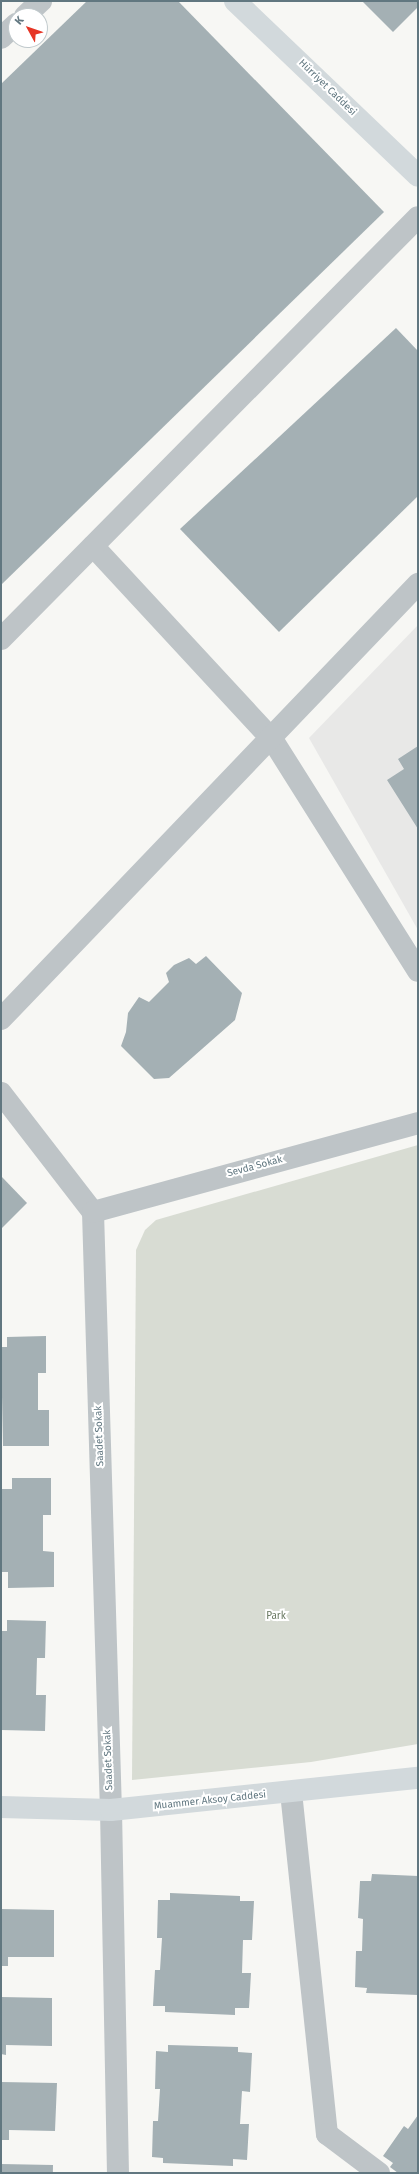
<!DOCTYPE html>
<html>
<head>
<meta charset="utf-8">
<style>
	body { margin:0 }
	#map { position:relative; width:419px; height:2174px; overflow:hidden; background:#f7f7f4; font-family:"Fira Sans",sans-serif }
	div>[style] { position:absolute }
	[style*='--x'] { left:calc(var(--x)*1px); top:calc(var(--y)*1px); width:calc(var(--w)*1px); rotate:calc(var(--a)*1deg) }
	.built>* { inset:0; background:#e8e8e7 }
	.green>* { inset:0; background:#d8dcd3 }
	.building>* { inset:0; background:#a4b0b4; transform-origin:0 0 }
	.minor>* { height:22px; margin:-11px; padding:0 11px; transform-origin:11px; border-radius:11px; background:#bec4c7 }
	.major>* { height:22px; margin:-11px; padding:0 11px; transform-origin:11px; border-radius:11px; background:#d2d9dc }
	span { translate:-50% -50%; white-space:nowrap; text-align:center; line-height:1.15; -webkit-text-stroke:4px #fff; paint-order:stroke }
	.street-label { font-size:10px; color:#617780 }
	.park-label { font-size:10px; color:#687860 }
	.frame { position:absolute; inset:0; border:2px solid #617780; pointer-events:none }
	.north { position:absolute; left:8px; top:8px; width:40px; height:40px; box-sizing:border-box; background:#fff; border:1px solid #c0c9cc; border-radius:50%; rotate:310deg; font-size:11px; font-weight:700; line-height:16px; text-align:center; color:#617780 }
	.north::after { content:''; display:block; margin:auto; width:14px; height:18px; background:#e63525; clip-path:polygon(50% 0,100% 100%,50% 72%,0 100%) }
</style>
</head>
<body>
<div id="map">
	<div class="built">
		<div style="clip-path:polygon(418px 625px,418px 930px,309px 738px)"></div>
	</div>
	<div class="green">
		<div style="clip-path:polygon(418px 1145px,418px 1744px,311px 1762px,132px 1780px,136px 1250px,145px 1230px,156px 1220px)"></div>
	</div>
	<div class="building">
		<div style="clip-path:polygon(87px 1px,178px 1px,384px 212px,1px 585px,1px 84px)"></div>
		<div style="clip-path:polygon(362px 1px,418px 1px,418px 7px,393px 32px)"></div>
		<div style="clip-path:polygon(396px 328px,418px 351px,418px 496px,279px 632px,180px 529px)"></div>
		<div style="clip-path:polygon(418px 746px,418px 829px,387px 780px,404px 769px,398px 759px)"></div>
		<div style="clip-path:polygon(206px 956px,242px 993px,235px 1020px,169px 1078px,154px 1079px,121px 1046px,126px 1032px,128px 1013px,139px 997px,149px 1002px,169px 982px,166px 973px,174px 965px,189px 958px,196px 964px)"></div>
		<div style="clip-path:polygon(1px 1176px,27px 1203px,1px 1229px)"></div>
		<div style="clip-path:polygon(46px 1336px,46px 1373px,38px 1373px,38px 1410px,49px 1410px,49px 1446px,3px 1446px,1px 1347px,7px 1347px,7px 1337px)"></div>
		<div style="clip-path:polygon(12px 1478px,51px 1478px,51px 1515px,43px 1515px,43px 1551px,54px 1552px,54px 1587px,8px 1588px,8px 1572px,1px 1572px,1px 1489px,12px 1489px)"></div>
		<div style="clip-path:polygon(7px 1620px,46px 1621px,45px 1658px,37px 1658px,36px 1695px,46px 1695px,45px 1731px,1px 1730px,1px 1631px,7px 1631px)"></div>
		<div style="clip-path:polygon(372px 1874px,418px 1876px,418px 1995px,366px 1993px,367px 1988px,355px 1987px,356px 1951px,362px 1951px,363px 1919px,358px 1918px,360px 1881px,371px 1881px)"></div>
		<div style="clip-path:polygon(170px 1893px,240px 1896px,240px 1901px,254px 1901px,252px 1940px,243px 1940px,242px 1973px,251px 1973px,249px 2008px,235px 2008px,235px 2015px,165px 2012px,165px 2006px,153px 2006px,155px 1970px,160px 1970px,162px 1938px,157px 1938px,158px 1900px,170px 1900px)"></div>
		<div style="clip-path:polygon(1px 1909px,54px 1910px,54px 1957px,8px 1957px,8px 1966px,1px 1966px)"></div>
		<div style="clip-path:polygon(1px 1997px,52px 1998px,52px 2046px,6px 2045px,6px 2055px,1px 2054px)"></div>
		<div style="clip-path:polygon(168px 2045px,238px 2047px,238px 2052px,252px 2053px,250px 2092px,242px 2091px,240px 2124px,249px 2124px,247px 2160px,233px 2159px,233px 2166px,163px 2163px,163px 2158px,152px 2157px,153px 2121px,158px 2121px,160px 2089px,155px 2089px,156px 2051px,168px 2052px)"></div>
		<div style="clip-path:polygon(1px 2082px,57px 2083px,55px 2131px,9px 2130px,9px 2140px,1px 2140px)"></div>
		<div style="clip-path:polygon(418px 2115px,418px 2173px,398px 2173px,390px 2167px,393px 2163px,383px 2156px,404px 2126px,408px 2129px)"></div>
		<div style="left:1px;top:2164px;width:52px;height:9px;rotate:1deg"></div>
	</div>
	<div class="minor">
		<div style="--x:25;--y:16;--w:22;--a:-43"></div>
		<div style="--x:1;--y:38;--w:21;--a:-43"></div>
		<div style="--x:93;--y:546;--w:263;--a:47.2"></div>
		<div style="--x:272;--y:739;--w:274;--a:57.8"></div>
		<div style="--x:1;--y:639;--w:593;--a:-45.34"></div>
		<div style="--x:1;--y:1019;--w:603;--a:-46.21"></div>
		<div style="--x:1;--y:1093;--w:150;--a:52.3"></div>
		<div style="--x:93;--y:1212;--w:598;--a:88.28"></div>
		<div style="--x:111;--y:1810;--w:363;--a:88.9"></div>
		<div style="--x:93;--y:1212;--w:337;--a:-15.3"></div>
		<div style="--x:291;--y:1792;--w:344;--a:84"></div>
		<div style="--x:327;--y:2134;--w:65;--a:36.9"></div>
	</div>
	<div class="major">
		<div style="--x:235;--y:1;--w:253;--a:43.7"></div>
		<div style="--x:1;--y:1807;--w:110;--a:1.6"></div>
		<div style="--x:111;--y:1810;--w:309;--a:-6"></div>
	</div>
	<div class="street-label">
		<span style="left:327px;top:88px;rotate:44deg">Hürriyet Caddesi</span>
		<span style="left:255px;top:1167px;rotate:-15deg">Sevda Sokak</span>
		<span style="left:100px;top:1436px;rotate:-92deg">Saadet Sokak</span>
		<span style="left:109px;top:1760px;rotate:-92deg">Saadet Sokak</span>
		<span style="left:210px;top:1801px;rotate:-6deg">Muammer Aksoy Caddesi</span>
	</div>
	<div class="park-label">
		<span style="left:276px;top:1617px">Park</span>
	</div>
	<div class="frame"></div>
	<div class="north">K</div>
</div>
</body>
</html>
